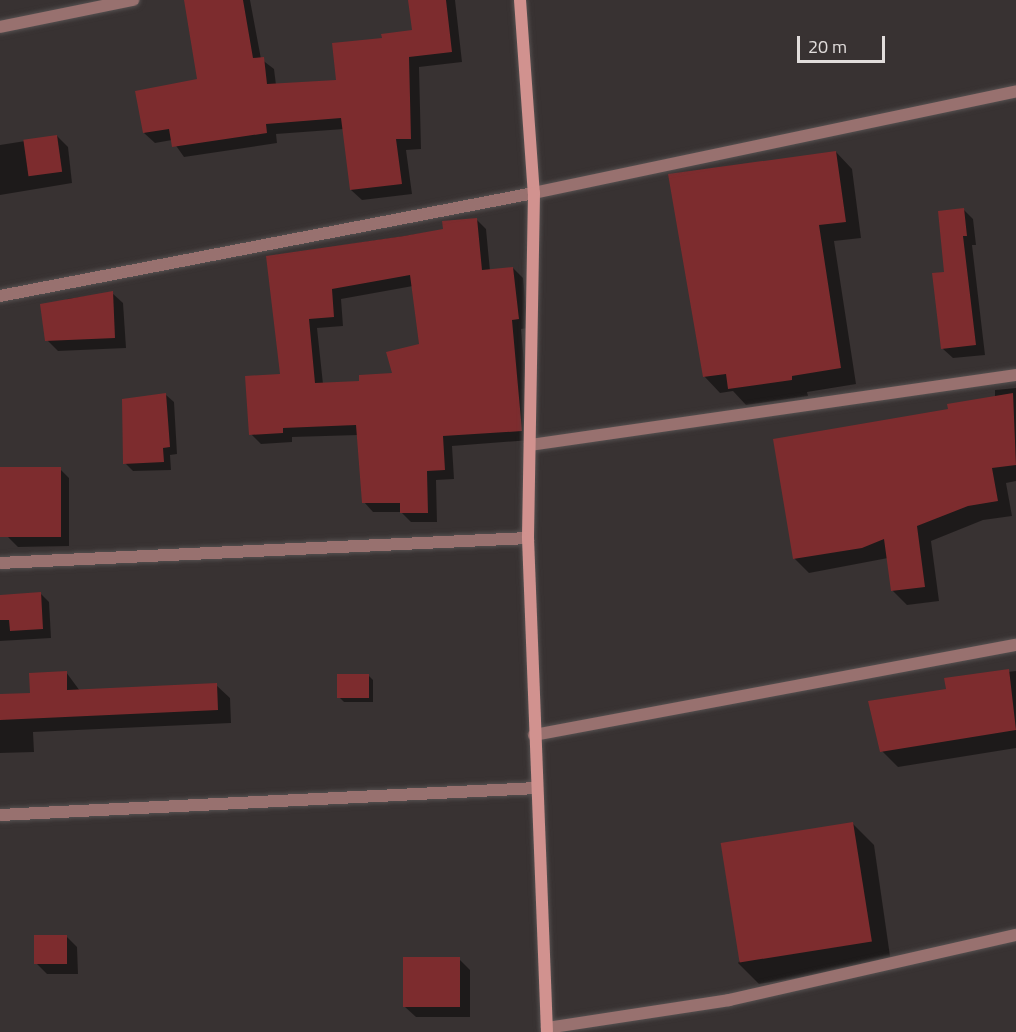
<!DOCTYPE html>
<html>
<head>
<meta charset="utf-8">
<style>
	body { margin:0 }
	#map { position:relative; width:1016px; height:1032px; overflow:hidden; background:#383232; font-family:"Titillium Web",sans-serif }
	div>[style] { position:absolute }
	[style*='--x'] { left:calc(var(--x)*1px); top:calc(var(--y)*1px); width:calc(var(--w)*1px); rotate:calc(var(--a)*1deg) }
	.shadow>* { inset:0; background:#0007 }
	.building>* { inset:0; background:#7d2c2e; transform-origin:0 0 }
	.roads { filter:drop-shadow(0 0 2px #565151) drop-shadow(0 0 2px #565151) }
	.street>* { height:12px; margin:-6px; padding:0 6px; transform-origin:6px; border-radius:6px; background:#98716f }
	.secondary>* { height:12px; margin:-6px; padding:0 6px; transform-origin:6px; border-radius:6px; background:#d1928f }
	span { translate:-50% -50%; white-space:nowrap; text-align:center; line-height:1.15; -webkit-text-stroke:4.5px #383232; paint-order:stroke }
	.scale { position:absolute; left:797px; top:36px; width:88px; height:27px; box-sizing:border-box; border:3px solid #e1dddc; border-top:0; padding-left:8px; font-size:18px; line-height:21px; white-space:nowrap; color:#e1dddc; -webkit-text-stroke:4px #383232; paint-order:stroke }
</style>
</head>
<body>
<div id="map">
	<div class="shadow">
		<div style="clip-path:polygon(186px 0,250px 0,261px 59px,274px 69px,276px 85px,338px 81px,383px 40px,414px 31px,410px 0,455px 0,462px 62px,419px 67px,421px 149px,406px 150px,412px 194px,362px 200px,351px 190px,344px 129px,276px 134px,277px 143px,184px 157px,172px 140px,155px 143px,144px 133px,198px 80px)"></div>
		<div style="clip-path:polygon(57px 136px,68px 147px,72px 183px,0 195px,0 145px)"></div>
		<div style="clip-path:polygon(836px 152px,852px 169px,861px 238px,834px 241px,856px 384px,807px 392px,808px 396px,746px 405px,733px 391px,720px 393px,704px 376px)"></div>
		<div style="clip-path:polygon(964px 210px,973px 219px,976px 245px,972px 245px,985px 355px,953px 358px,943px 349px)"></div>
		<div style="clip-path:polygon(evenodd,476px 219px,486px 229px,490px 271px,513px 268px,523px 278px,528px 328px,521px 329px,531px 440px,452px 446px,454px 479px,436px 480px,437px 522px,411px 522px,401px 512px,373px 512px,364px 502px,359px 435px,292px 437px,292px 442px,261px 444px,251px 434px,281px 375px,268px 257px,444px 230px,476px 219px,413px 286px,421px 345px,394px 375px,361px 383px,323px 384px,317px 328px,343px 326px,341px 299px,413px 286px)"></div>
		<div style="clip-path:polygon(112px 293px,123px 303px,126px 348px,58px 351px,47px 340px,67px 299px)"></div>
		<div style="clip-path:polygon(1016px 388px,1016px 481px,1006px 483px,1012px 516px,983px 520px,931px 541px,939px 601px,907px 605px,892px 590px,888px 558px,809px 573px,794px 558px,950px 410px,995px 397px,995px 390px)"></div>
		<div style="clip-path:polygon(166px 395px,174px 402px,177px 454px,170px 455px,171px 470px,133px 471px,125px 463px)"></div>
		<div style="clip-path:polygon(0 469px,60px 469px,69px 478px,69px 546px,18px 547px,8px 537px,6px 498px,0 499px)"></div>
		<div style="clip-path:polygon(40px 593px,49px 602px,51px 638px,0 641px,0 596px)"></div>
		<div style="clip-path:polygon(1016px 671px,1016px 748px,898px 767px,882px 751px,947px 690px,946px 679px)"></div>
		<div style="clip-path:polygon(66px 672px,80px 691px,216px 685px,230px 698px,231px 723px,33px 732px,34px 752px,0 753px,0 696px,31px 694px)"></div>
		<div style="clip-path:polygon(368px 675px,373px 680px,373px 702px,344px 702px,339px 697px)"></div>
		<div style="clip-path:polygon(853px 824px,874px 845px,891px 963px,759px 984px,738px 963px)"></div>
		<div style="clip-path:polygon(66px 936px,77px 947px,78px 974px,47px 974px,36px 963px)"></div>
		<div style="clip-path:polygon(459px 959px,470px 970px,470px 1017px,416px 1017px,405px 1007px)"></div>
	</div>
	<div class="building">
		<div style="clip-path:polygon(184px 0,243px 0,253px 58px,264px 57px,267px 84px,336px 80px,332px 43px,382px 38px,381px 34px,412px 30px,408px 0,446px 0,452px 52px,409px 57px,411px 139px,396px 139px,402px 184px,350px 190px,341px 118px,266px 124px,267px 133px,172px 147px,169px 129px,143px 133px,135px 91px,197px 79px)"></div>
		<div style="left:57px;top:135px;width:37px;height:34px;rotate:82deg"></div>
		<div style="clip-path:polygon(836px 151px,846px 222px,819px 225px,841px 368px,792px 376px,792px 380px,728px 389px,726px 374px,703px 377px,668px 174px)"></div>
		<div style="clip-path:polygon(964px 208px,967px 236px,963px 236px,976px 345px,941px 349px,932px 273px,944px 272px,938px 211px)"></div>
		<div style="clip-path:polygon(evenodd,477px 218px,482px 270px,513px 267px,519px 319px,512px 320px,522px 431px,443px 436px,445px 470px,427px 471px,428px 513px,400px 513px,400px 503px,362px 503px,356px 425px,283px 428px,283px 433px,249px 435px,245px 376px,280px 374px,266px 256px,404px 236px,443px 229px,442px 221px,477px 218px,410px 275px,419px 344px,386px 352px,392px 373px,359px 375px,359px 381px,315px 383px,309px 319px,334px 317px,332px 289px,410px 275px)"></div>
		<div style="clip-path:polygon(113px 291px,115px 338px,45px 341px,40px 304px)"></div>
		<div style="clip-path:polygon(166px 393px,170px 447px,163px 448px,164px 462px,123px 464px,122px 399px)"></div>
		<div style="clip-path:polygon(1013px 393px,1016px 465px,992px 468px,998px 501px,968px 506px,917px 526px,925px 587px,891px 591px,884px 539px,862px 548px,793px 559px,773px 439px,948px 409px,947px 404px)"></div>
		<div style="left:61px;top:467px;width:70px;height:61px;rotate:90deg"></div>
		<div style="clip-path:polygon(41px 592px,43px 629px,10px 631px,9px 620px,0 620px,0 595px)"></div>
		<div style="clip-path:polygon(1009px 669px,1016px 730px,880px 752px,868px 701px,946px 689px,944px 678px)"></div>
		<div style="clip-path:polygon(67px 671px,67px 690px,217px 683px,218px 710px,0 720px,0 694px,30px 693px,29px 673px)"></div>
		<div style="left:337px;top:674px;width:32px;height:24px"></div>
		<div style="left:853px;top:822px;width:121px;height:134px;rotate:81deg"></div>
		<div style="left:34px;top:935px;width:33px;height:29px"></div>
		<div style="left:403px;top:957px;width:57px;height:50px"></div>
	</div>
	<div class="roads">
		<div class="street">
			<div style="--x:0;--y:27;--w:136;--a:-11.5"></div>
			<div style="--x:0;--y:296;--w:544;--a:-10.92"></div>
			<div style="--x:534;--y:193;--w:493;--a:-11.9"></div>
			<div style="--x:530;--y:445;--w:491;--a:-8.2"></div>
			<div style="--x:0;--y:563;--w:529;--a:-2.71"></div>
			<div style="--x:534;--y:735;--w:490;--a:-10.6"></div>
			<div style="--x:0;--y:815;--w:537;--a:-2.88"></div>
			<div style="--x:547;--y:1028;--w:184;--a:-8.7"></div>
			<div style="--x:729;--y:1000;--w:294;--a:-12.8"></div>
		</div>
		<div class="secondary">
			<div style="--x:520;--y:0;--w:194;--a:85.9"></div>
			<div style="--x:534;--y:193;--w:345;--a:91"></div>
			<div style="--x:528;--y:538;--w:494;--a:87.8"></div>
		</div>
	</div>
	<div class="scale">20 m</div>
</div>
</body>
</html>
